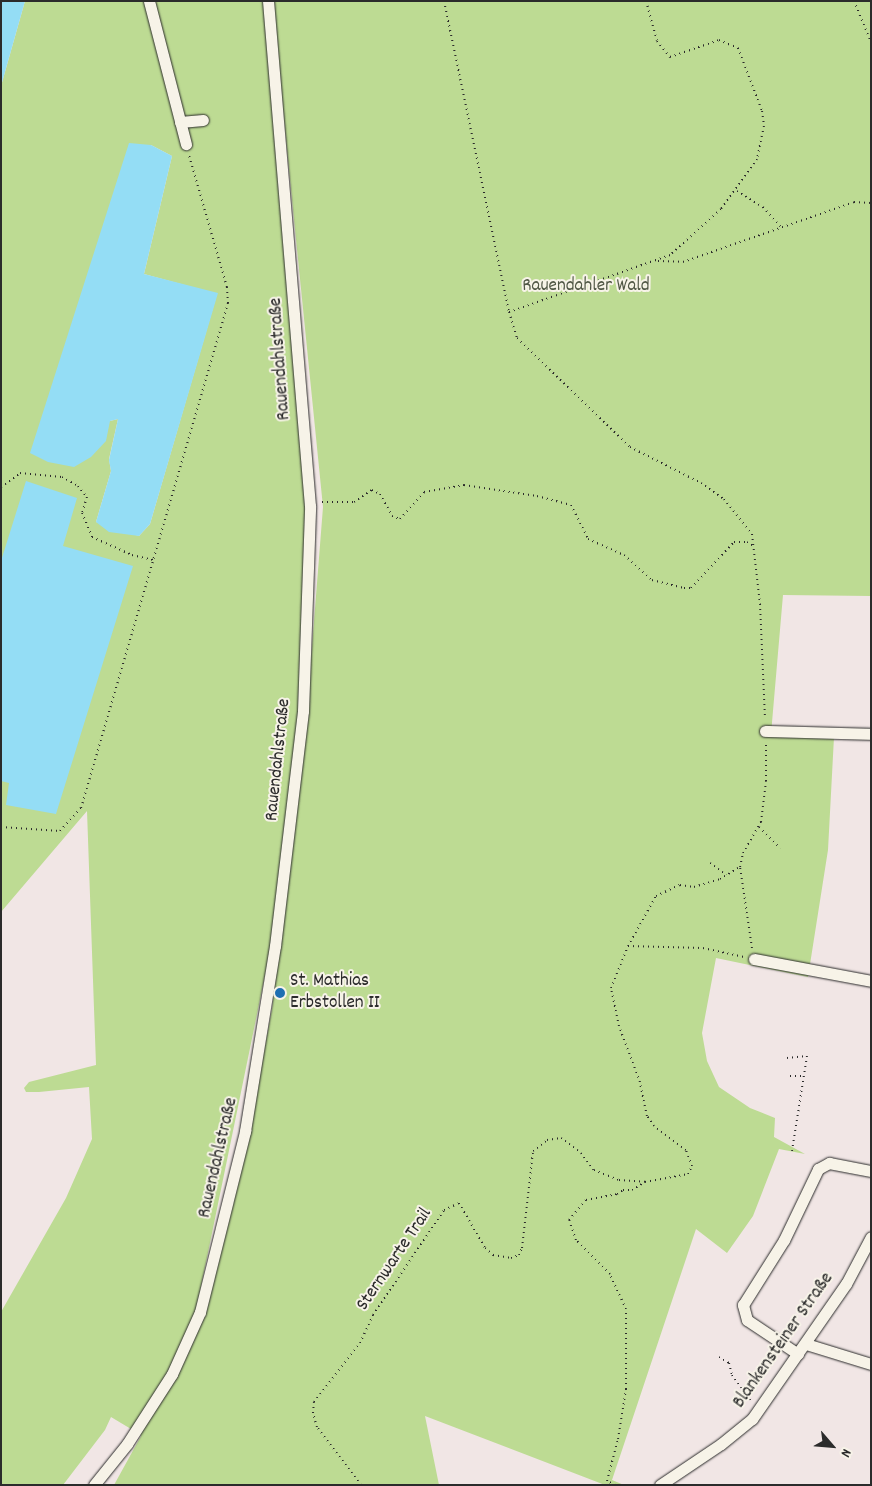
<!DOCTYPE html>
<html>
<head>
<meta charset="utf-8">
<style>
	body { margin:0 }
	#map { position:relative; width:872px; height:1486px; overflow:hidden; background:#f1e6e5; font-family:Dekko,sans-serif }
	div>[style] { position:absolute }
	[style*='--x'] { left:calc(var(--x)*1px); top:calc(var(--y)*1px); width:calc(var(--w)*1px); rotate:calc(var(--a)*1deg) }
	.green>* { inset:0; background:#bddb93 }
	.water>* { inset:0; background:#94ddf5 }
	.path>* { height:2px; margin-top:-1px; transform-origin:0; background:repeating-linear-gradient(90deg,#2b2b2b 0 1px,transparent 0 5px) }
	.roads { filter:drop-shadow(0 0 1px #2b2b2b) drop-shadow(0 0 1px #2b2b2b) }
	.minor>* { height:11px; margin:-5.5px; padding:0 5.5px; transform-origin:5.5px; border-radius:5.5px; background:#f7f3e8 }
	.dots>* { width:14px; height:14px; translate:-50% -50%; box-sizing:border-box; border:2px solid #f7f3e8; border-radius:50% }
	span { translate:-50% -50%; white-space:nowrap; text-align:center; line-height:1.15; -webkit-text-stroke:4px #f7f3e8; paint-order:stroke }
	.park-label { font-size:19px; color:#505745 }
	.street-label { font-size:19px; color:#2b2b2b }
	.poi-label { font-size:19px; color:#2b2b2b }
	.left { translate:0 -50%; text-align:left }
	.frame { position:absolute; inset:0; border:2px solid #2b2b2b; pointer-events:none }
	.north { position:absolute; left:807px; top:1421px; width:50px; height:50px; -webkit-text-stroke:4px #f7f3e8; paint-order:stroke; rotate:117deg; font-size:14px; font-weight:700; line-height:20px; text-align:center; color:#2b2b2b }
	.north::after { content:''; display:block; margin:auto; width:18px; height:22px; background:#2b2b2b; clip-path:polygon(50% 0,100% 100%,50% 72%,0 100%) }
</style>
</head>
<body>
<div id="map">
	<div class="green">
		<div style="clip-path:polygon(evenodd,25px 1px,264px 1px,306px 506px,298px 715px,271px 946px,196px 1311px,169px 1372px,131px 1429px,111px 1417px,105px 1430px,63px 1485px,1px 1485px,1px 1312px,66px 1198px,92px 1139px,89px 1087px,39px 1092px,26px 1092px,24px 1088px,29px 1082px,96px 1065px,87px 811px,1px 912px,1px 86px,25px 1px,151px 145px,172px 156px,144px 274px,217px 294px,150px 524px,139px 536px,96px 522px,111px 471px,109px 459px,118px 419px,110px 421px,151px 145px)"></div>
		<div style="clip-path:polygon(272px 1px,871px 1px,871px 596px,783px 595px,771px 734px,834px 737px,828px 850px,808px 977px,716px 958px,702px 1033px,707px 1061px,719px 1087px,750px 1108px,775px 1118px,774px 1137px,805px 1154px,779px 1149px,753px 1216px,727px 1253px,696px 1229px,612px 1480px,624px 1485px,605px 1485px,425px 1416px,439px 1485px,114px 1485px,141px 1436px,139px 1434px,176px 1376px,248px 1135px,272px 1009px,307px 710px,323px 507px)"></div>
	</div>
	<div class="water">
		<div style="clip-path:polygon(1px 1px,25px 1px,1px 86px)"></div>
		<div style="clip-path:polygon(129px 143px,151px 145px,172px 156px,144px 274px,218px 293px,150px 524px,139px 536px,109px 532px,96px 522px,111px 471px,109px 460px,118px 419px,110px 421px,106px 441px,91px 457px,74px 467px,48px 462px,30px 453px)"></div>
		<div style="clip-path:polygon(26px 481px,77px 498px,63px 546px,133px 566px,56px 814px,6px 805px,9px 783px,1px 781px,1px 561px)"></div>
	</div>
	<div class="path">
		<div style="--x:444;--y:1;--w:318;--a:78.2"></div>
		<div style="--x:646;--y:1;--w:41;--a:74.6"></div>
		<div style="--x:657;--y:41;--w:21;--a:51"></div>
		<div style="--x:670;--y:57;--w:52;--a:-19.1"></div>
		<div style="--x:719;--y:40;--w:21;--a:23"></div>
		<div style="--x:738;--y:48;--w:67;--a:69.1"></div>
		<div style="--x:762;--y:111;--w:15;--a:82"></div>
		<div style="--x:764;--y:126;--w:34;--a:102"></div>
		<div style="--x:757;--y:159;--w:62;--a:125.8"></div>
		<div style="--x:721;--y:209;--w:69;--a:138"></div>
		<div style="--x:670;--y:255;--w:171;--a:160.5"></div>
		<div style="--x:509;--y:312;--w:27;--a:73"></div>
		<div style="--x:517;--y:338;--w:157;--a:44"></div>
		<div style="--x:630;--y:447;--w:80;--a:26.9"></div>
		<div style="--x:701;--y:483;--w:28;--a:35"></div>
		<div style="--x:724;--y:499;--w:45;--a:51.3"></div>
		<div style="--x:752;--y:534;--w:70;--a:83.5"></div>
		<div style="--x:760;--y:604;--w:115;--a:87.5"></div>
		<div style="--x:854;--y:1;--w:44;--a:67.5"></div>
		<div style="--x:737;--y:191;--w:31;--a:32"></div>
		<div style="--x:763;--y:207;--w:27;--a:48"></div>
		<div style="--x:658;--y:261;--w:25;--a:2"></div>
		<div style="--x:683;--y:262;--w:181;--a:-19.3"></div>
		<div style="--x:854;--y:202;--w:17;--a:3"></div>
		<div style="--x:1;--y:487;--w:24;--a:-36"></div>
		<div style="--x:20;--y:473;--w:42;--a:5.4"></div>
		<div style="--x:62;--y:477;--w:18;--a:29"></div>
		<div style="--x:78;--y:486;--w:14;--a:51"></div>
		<div style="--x:87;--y:497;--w:17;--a:107"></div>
		<div style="--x:82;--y:513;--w:26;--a:67"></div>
		<div style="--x:92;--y:537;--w:44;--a:24.2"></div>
		<div style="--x:132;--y:555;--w:22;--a:13"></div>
		<div style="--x:322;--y:502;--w:32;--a:0"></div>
		<div style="--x:354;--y:502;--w:22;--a:-34"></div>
		<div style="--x:372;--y:490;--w:9;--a:27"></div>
		<div style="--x:380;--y:494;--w:25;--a:61"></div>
		<div style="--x:392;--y:516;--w:9;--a:21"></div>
		<div style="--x:400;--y:519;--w:36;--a:-48"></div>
		<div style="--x:424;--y:492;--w:41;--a:-9.9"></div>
		<div style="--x:464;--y:485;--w:74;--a:8.6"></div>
		<div style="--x:537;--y:496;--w:35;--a:15"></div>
		<div style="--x:571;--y:505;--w:38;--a:63"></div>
		<div style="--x:588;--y:539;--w:39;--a:24"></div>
		<div style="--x:624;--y:555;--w:38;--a:42"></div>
		<div style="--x:652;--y:580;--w:33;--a:14"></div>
		<div style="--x:684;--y:588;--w:7;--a:0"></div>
		<div style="--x:691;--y:588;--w:63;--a:-46.9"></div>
		<div style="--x:734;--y:542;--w:13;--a:0"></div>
		<div style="--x:747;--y:542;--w:9;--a:32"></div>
		<div style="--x:1;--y:827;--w:59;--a:3.9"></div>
		<div style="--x:60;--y:831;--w:31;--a:-48"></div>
		<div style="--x:81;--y:808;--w:526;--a:-73.77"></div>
		<div style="--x:228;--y:303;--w:16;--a:-94"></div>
		<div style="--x:227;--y:287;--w:137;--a:-106.1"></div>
		<div style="--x:759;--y:827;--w:30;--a:45"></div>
		<div style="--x:710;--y:863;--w:20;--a:37"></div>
		<div style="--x:628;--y:946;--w:75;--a:1.5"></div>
		<div style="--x:703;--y:948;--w:42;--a:12.4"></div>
		<div style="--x:752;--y:948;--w:82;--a:-98.4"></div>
		<div style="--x:740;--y:867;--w:14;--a:-78"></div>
		<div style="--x:743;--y:853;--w:36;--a:-60"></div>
		<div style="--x:761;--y:822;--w:41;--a:-83"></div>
		<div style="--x:766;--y:781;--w:39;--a:-90"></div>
		<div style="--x:787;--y:1058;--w:20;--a:-6"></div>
		<div style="--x:807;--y:1056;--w:96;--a:99"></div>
		<div style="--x:790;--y:1076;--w:14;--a:0"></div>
		<div style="--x:719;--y:1357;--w:12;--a:31"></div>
		<div style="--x:729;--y:1363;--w:12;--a:76"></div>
		<div style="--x:732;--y:1375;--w:31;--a:53"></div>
		<div style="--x:361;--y:1485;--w:73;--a:-127.2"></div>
		<div style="--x:317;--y:1427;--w:15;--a:-106"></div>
		<div style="--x:313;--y:1413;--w:11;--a:-85"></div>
		<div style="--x:314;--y:1402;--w:75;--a:-52.1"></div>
		<div style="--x:360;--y:1343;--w:31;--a:-65"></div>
		<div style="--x:373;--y:1315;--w:127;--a:-55.9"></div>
		<div style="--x:444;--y:1210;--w:17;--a:-25"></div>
		<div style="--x:459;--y:1203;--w:52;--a:60"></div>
		<div style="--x:485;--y:1248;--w:11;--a:41"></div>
		<div style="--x:493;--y:1255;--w:18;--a:9"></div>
		<div style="--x:511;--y:1258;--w:9;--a:-21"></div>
		<div style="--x:519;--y:1255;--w:8;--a:-67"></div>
		<div style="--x:522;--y:1248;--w:98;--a:-83.5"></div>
		<div style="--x:533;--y:1151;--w:18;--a:-38"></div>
		<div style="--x:547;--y:1140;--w:14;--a:-8"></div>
		<div style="--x:561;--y:1138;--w:25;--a:37"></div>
		<div style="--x:581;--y:1153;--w:21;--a:53"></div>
		<div style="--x:594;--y:1170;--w:27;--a:22"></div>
		<div style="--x:619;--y:1180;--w:26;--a:4"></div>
		<div style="--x:645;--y:1182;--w:44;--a:-10.5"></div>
		<div style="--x:688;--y:1174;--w:9;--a:-63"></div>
		<div style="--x:692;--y:1166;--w:17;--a:-111"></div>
		<div style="--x:686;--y:1150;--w:40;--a:-143"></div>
		<div style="--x:654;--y:1126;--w:12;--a:-125"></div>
		<div style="--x:647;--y:1116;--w:35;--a:-102"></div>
		<div style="--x:640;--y:1082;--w:60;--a:-110.6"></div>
		<div style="--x:619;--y:1026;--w:39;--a:-102"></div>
		<div style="--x:611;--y:988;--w:45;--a:-68"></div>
		<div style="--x:628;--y:946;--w:57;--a:-60.8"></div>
		<div style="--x:656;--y:896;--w:26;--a:-25"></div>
		<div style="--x:680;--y:885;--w:14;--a:8"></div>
		<div style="--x:694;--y:887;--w:27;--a:-17"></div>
		<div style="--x:720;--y:879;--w:23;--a:-31"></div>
		<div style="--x:615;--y:1485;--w:9;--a:-153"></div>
		<div style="--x:607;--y:1481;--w:43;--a:-75.3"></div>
		<div style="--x:618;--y:1439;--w:51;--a:-80.9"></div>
		<div style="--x:626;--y:1389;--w:80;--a:-90"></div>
		<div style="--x:626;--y:1309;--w:38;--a:-115"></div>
		<div style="--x:610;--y:1274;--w:48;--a:-135"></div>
		<div style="--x:576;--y:1240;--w:21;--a:-109"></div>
		<div style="--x:569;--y:1220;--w:26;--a:-50"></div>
		<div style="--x:586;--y:1200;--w:32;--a:-11"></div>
		<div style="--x:617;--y:1194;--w:7;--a:-34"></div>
		<div style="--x:623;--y:1190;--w:9;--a:0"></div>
		<div style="--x:632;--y:1190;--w:15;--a:-32"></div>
	</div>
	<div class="roads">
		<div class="minor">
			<div style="--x:149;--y:1;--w:148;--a:75.5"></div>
			<div style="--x:180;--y:122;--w:23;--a:-5"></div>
			<div style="--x:765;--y:731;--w:106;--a:1.6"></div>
			<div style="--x:754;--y:959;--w:119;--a:10.6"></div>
			<div style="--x:806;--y:1344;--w:68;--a:17.1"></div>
			<div style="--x:798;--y:1354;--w:61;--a:-146.3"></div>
			<div style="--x:747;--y:1320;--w:16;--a:-105"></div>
			<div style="--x:743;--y:1305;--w:77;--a:-57.8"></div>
			<div style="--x:784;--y:1240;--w:79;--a:-64.4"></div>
			<div style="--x:818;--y:1169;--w:13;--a:-29"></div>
			<div style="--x:829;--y:1163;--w:43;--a:10.8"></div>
			<div style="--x:94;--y:1485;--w:53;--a:-51.2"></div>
			<div style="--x:127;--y:1444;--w:83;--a:-57.3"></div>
			<div style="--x:172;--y:1374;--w:68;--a:-65.7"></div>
			<div style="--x:200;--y:1312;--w:187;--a:-76"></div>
			<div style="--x:245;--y:1131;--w:187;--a:-80.8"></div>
			<div style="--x:275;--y:946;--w:237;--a:-83.2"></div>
			<div style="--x:303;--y:711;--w:205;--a:-88"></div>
			<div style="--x:310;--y:506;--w:507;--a:-94.75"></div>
			<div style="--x:660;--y:1485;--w:73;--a:-33.9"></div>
			<div style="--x:721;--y:1444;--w:40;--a:-39"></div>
			<div style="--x:752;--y:1419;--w:165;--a:-55.2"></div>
			<div style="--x:846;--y:1284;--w:53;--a:-62"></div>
		</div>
	</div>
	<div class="dots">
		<div style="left:280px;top:993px;background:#1f6fb2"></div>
	</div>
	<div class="park-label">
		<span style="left:586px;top:287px">Rauendahler Wald</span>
	</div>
	<div class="street-label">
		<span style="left:281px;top:359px;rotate:-94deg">Rauendahlstraße</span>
		<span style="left:279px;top:760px;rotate:-84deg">Rauendahlstraße</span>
		<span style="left:219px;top:1158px;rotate:-77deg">Rauendahlstraße</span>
		<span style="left:395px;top:1260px;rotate:-56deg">Sternwarte Trail</span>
		<span style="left:784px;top:1341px;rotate:-55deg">Blankensteiner Straße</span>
	</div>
	<div class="poi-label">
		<span class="left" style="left:290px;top:993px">St. Mathias<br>Erbstollen II</span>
	</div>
	<div class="frame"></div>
	<div class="north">N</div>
</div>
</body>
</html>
